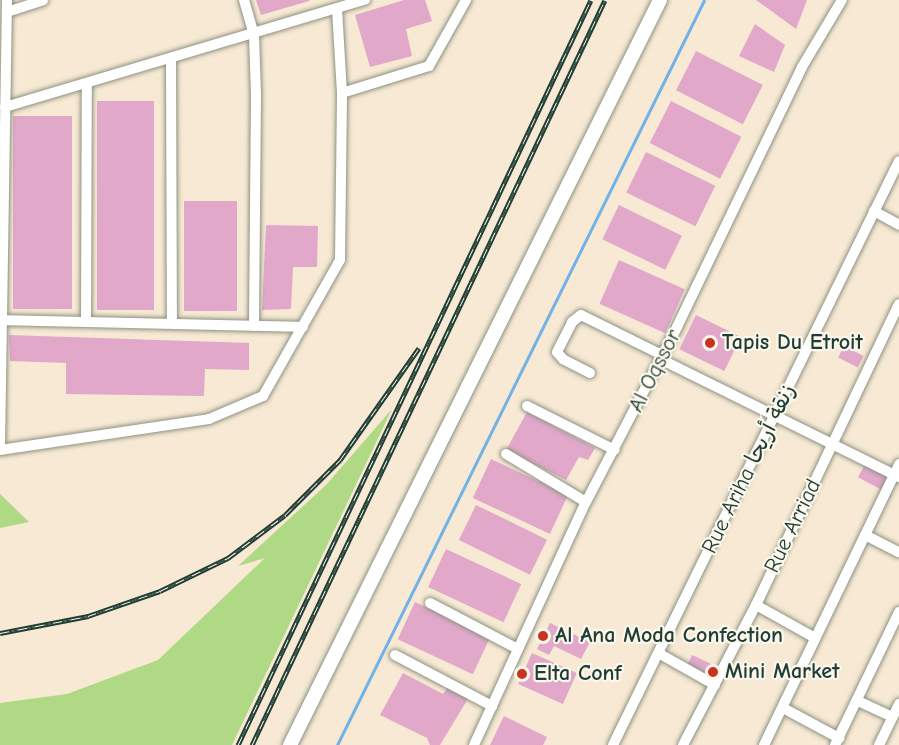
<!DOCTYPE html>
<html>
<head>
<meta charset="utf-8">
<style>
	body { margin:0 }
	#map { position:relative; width:899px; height:745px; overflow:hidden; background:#f7e9d3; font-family:"Comic Neue","Playpen Sans Arabic",sans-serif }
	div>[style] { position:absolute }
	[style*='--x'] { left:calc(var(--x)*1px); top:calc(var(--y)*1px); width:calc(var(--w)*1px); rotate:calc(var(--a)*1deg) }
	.green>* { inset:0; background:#afd984 }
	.stream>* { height:3px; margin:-1.5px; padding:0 1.5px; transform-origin:1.5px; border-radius:1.5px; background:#72b2e6 }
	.building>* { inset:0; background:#e1a8ca; transform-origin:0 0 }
	.roads { filter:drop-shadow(0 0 2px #8b9384) drop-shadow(0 0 2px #8b9384) }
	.minor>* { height:10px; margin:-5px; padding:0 5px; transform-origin:5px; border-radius:5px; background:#fff }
	.major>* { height:14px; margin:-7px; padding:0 7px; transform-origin:7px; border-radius:7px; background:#fff }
	.rail>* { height:5px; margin-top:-2.5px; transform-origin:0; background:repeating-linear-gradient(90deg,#fbf7ec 0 9px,#1f3d34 0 18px); box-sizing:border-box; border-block:2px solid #1f3d34 }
	.dots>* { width:16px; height:16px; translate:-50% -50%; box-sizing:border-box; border:3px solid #fbf7ec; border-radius:50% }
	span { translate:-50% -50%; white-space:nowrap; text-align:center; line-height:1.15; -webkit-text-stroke:4.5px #fbf7ec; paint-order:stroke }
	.poi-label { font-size:22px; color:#1f3d34; font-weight:700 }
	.left { translate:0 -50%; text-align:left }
	.street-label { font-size:22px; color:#1f3d34 }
</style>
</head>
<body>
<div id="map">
	<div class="green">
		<div style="clip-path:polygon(392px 409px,232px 745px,0 745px,0 703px,67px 694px,158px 660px,265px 558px,238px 566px,326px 485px)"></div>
		<div style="clip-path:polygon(0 494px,29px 522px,0 528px)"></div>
	</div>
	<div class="stream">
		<div style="--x:337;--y:745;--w:830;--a:-63.77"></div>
	</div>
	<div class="building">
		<div style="clip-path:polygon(256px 0,309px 0,309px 1px,261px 15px)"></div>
		<div style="clip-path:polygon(404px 0,425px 0,432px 21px,406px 29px,412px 56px,370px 67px,355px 15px)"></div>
		<div style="clip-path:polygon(756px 0,807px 0,796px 29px)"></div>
		<div style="clip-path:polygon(755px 24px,785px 45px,774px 72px,739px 56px)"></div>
		<div style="left:696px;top:51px;width:75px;height:44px;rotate:27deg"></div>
		<div style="left:97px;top:101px;width:57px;height:209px"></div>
		<div style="left:671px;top:101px;width:79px;height:47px;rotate:27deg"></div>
		<div style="left:13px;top:116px;width:59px;height:193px"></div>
		<div style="left:646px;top:152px;width:77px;height:45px;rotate:26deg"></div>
		<div style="left:184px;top:201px;width:53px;height:110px"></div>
		<div style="left:619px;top:205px;width:70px;height:38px;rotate:26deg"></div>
		<div style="clip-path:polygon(266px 225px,318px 226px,317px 267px,293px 267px,291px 309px,262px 310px)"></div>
		<div style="left:619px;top:260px;width:72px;height:48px;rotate:24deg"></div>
		<div style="left:696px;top:315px;width:50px;height:38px;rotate:26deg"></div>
		<div style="clip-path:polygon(9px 335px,249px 343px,249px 370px,205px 369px,204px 396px,66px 394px,66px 363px,10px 361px)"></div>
		<div style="left:844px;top:346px;width:22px;height:13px;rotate:27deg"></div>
		<div style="clip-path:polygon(527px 412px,595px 448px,588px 460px,579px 457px,566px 480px,506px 450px)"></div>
		<div style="left:491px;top:459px;width:85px;height:43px;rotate:25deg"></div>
		<div style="left:865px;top:464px;width:26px;height:15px;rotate:28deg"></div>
		<div style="left:476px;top:505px;width:79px;height:39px;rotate:26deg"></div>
		<div style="left:446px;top:549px;width:83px;height:42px;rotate:25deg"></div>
		<div style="left:415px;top:602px;width:83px;height:41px;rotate:25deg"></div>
		<div style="clip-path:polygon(550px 623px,590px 642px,581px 659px,554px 646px,549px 655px,537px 649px)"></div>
		<div style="left:532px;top:653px;width:49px;height:34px;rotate:24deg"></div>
		<div style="left:692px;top:655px;width:26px;height:13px;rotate:25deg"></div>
		<div style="clip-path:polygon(403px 673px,443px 694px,448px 687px,469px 697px,440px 745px,430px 745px,427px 738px,380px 715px)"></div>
		<div style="clip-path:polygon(504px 716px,547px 737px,543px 745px,490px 745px)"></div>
	</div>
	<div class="roads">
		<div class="minor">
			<div style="--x:7;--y:0;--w:450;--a:90.9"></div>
			<div style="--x:0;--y:450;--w:211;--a:-8.4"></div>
			<div style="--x:209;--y:419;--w:59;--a:-23.1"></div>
			<div style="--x:263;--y:396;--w:156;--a:-60.5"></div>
			<div style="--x:340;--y:260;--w:167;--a:-89.3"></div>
			<div style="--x:342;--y:93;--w:85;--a:-93.4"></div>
			<div style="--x:244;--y:0;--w:36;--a:74"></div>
			<div style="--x:254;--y:35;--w:59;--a:88.1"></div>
			<div style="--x:256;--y:94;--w:232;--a:90.5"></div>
			<div style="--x:7;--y:12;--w:38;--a:-18"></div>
			<div style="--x:171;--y:60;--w:263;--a:89.8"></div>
			<div style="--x:342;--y:93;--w:91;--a:-17.2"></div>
			<div style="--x:429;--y:66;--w:76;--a:-60.7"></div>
			<div style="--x:5;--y:107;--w:376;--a:-16.6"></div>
			<div style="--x:874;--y:211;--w:29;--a:29"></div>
			<div style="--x:2;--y:320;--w:301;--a:1.3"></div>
			<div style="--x:86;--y:320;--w:234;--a:-89.8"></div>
			<div style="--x:660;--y:359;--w:267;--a:26.3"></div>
			<div style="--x:590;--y:373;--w:30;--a:-153"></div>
			<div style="--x:563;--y:359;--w:9;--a:-131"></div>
			<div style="--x:557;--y:352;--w:34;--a:-63"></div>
			<div style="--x:572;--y:322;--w:11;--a:-38"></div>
			<div style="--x:581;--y:315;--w:90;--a:26.3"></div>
			<div style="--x:527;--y:406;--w:98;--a:26.6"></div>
			<div style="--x:506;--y:454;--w:93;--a:31"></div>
			<div style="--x:865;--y:535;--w:38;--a:27"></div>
			<div style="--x:430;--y:603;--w:99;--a:27.6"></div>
			<div style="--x:756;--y:605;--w:68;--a:29.2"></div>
			<div style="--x:660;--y:654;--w:63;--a:29.4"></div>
			<div style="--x:395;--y:655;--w:110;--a:27.7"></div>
			<div style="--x:858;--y:701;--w:38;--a:25"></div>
			<div style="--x:783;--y:708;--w:64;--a:28.2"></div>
			<div style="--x:474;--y:745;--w:268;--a:-65.3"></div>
			<div style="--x:586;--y:502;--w:197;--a:-62.5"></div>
			<div style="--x:677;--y:327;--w:288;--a:-64.3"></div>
			<div style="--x:802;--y:67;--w:78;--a:-59.2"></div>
			<div style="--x:613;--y:745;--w:650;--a:-63.91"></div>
			<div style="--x:683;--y:745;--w:158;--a:-62.5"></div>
			<div style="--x:756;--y:605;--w:333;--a:-64.6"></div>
			<div style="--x:764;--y:745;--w:312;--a:-64.3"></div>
			<div style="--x:835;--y:745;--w:148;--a:-64.3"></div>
			<div style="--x:879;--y:745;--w:46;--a:-64"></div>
		</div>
		<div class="major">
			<div style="--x:290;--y:745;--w:832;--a:-63.59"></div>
		</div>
	</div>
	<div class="rail">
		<div style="--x:0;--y:633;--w:90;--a:-10.9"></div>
		<div style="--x:88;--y:616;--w:76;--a:-19.1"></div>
		<div style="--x:160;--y:591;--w:76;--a:-25.9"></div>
		<div style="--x:228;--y:558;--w:71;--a:-37"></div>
		<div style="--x:285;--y:515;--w:78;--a:-45"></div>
		<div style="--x:340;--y:460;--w:137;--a:-54.8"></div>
		<div style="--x:238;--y:745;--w:824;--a:-64.65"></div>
		<div style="--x:252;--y:745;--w:824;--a:-64.65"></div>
	</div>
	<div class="dots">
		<div style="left:710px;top:343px;background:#c8321e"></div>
		<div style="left:543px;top:636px;background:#c8321e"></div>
		<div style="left:713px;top:672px;background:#c8321e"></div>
		<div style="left:522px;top:674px;background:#c8321e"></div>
	</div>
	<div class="poi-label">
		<span class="left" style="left:722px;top:343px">Tapis Du Etroit</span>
		<span class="left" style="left:555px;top:636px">Al Ana Moda Confection</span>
		<span class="left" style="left:725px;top:672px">Mini Market</span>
		<span class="left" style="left:534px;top:674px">Elta Conf</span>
	</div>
	<div class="street-label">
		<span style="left:655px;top:371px;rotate:-63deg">Al Oqssor</span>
		<span style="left:749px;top:469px;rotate:-64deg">Rue Ariha زنقة أريحا</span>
		<span style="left:793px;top:526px;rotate:-64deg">Rue Arriad</span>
	</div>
</div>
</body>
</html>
